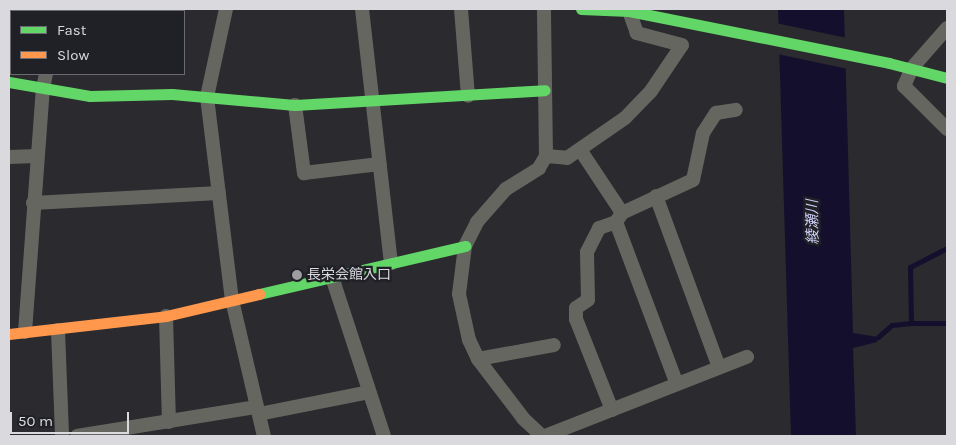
<!DOCTYPE html>
<html>
<head>
<meta charset="utf-8">
<style>
	body { margin:0 }
	#map { position:relative; width:956px; height:445px; overflow:hidden; background:#2a2a2f; font-family:Karla,"Noto Sans JP",sans-serif }
	div>[style] { position:absolute }
	[style*='--x'] { left:calc(var(--x)*1px); top:calc(var(--y)*1px); width:calc(var(--w)*1px); rotate:calc(var(--a)*1deg) }
	.water>* { inset:0; background:#130f2d }
	.pier>* { inset:0; background:#2a2a2f }
	.stream>* { height:5px; margin:-2.5px; padding:0 2.5px; transform-origin:2.5px; border-radius:2.5px; background:#130f2d }
	.street>* { height:14px; margin:-7px; padding:0 7px; transform-origin:7px; border-radius:7px; background:#666660 }
	.fast>* { height:11px; margin:-5.5px; padding:0 5.5px; transform-origin:5.5px; border-radius:5.5px; background:#63d668 }
	.slow>* { height:11px; margin:-5.5px; padding:0 5.5px; transform-origin:5.5px; border-radius:5.5px; background:#ff974d }
	.dots>* { width:14px; height:14px; translate:-50% -50%; box-sizing:border-box; border:2px solid #202027; border-radius:50% }
	span { translate:-50% -50%; white-space:nowrap; text-align:center; line-height:1.15; -webkit-text-stroke:4.5px #202027; paint-order:stroke }
	.poi-label { font-size:14px; color:#d9d9de }
	.left { translate:0 -50%; text-align:left }
	.water-label { font-size:15px; color:#cfcff7; font-style:italic }
	.frame { position:absolute; inset:0; border:10px solid #d9d9de; pointer-events:none }
	.legend { position:absolute; left:10px; top:10px; width:175px; height:65px; box-sizing:border-box; background:#202027; border:1px solid #6a6a70; margin:0; padding:6px 9px; list-style:none; font-size:15px; color:#d9d9de }
	.legend li { display:flex; align-items:center; gap:10px; height:25px }
	.legend b { width:25px; border:1px solid #6a6a70 }
	.scale { position:absolute; left:10px; top:412px; width:119px; height:22px; box-sizing:border-box; border:2px solid #d9d9de; border-top:0; padding-left:6px; font-size:15px; line-height:18px; white-space:nowrap; color:#d9d9de; -webkit-text-stroke:4px #202027; paint-order:stroke }
</style>
</head>
<body>
<div id="map">
	<div class="water">
		<div style="clip-path:polygon(778px 9px,844px 9px,853px 333px,878px 337px,877px 342px,853px 348px,856px 436px,791px 436px)"></div>
	</div>
	<div class="pier">
		<div style="clip-path:polygon(776px 23px,847px 38px,848px 69px,777px 54px)"></div>
	</div>
	<div class="stream">
		<div style="--x:911;--y:323;--w:36;--a:0"></div>
		<div style="--x:878;--y:337;--w:18;--a:-41"></div>
		<div style="--x:892;--y:325;--w:19;--a:-6"></div>
		<div style="--x:911;--y:323;--w:56;--a:-91"></div>
		<div style="--x:910;--y:267;--w:42;--a:-27.2"></div>
	</div>
	<div class="street">
		<div style="--x:226;--y:9;--w:90;--a:102.2"></div>
		<div style="--x:207;--y:97;--w:205;--a:83"></div>
		<div style="--x:232;--y:300;--w:140;--a:76.8"></div>
		<div style="--x:362;--y:9;--w:256;--a:83.5"></div>
		<div style="--x:461;--y:9;--w:87;--a:85.4"></div>
		<div style="--x:63;--y:11;--w:2;--a:-90"></div>
		<div style="--x:947;--y:28;--w:53;--a:131.2"></div>
		<div style="--x:912;--y:68;--w:20;--a:114"></div>
		<div style="--x:904;--y:86;--w:61;--a:45"></div>
		<div style="--x:295;--y:105;--w:69;--a:82.5"></div>
		<div style="--x:304;--y:173;--w:76;--a:-6.8"></div>
		<div style="--x:581;--y:151;--w:74;--a:56.5"></div>
		<div style="--x:546;--y:156;--w:21;--a:5"></div>
		<div style="--x:567;--y:158;--w:70;--a:-34.6"></div>
		<div style="--x:625;--y:118;--w:37;--a:-46"></div>
		<div style="--x:651;--y:91;--w:55;--a:-56"></div>
		<div style="--x:682;--y:45;--w:47;--a:-165.1"></div>
		<div style="--x:637;--y:33;--w:23;--a:-110"></div>
		<div style="--x:9;--y:157;--w:28;--a:-2"></div>
		<div style="--x:656;--y:196;--w:182;--a:69.8"></div>
		<div style="--x:33;--y:203;--w:186;--a:-3.1"></div>
		<div style="--x:616;--y:222;--w:173;--a:69.4"></div>
		<div style="--x:332;--y:277;--w:167;--a:71.9"></div>
		<div style="--x:166;--y:316;--w:106;--a:88.4"></div>
		<div style="--x:58;--y:330;--w:106;--a:87.8"></div>
		<div style="--x:25;--y:332;--w:244;--a:-85.8"></div>
		<div style="--x:43;--y:89;--w:15;--a:-79"></div>
		<div style="--x:478;--y:359;--w:77;--a:-10.4"></div>
		<div style="--x:612;--y:410;--w:98;--a:-111.6"></div>
		<div style="--x:576;--y:319;--w:11;--a:-90"></div>
		<div style="--x:576;--y:308;--w:14;--a:-34"></div>
		<div style="--x:588;--y:300;--w:48;--a:-91.2"></div>
		<div style="--x:587;--y:252;--w:27;--a:-63"></div>
		<div style="--x:599;--y:228;--w:18;--a:-19"></div>
		<div style="--x:616;--y:222;--w:11;--a:-56"></div>
		<div style="--x:622;--y:213;--w:78;--a:-24.9"></div>
		<div style="--x:693;--y:180;--w:48;--a:-78"></div>
		<div style="--x:703;--y:133;--w:24;--a:-57"></div>
		<div style="--x:716;--y:113;--w:20;--a:-9"></div>
		<div style="--x:259;--y:414;--w:112;--a:-11.3"></div>
		<div style="--x:77;--y:436;--w:182;--a:-9.2"></div>
		<div style="--x:542;--y:436;--w:26;--a:-137"></div>
		<div style="--x:523;--y:418;--w:74;--a:-127.3"></div>
		<div style="--x:478;--y:359;--w:21;--a:-115"></div>
		<div style="--x:469;--y:340;--w:47;--a:-102.3"></div>
		<div style="--x:459;--y:294;--w:48;--a:-82.9"></div>
		<div style="--x:465;--y:246;--w:27;--a:-63"></div>
		<div style="--x:477;--y:222;--w:44;--a:-48.7"></div>
		<div style="--x:506;--y:189;--w:39;--a:-32"></div>
		<div style="--x:539;--y:168;--w:14;--a:-60"></div>
		<div style="--x:546;--y:156;--w:147;--a:-90.8"></div>
		<div style="--x:545;--y:436;--w:217;--a:-21.4"></div>
	</div>
	<div class="fast">
		<div style="--x:581;--y:9;--w:48;--a:2.4"></div>
		<div style="--x:629;--y:11;--w:265;--a:11.3"></div>
		<div style="--x:889;--y:63;--w:60;--a:14.5"></div>
		<div style="--x:9;--y:82;--w:82;--a:9.8"></div>
		<div style="--x:90;--y:96;--w:82;--a:-1.4"></div>
		<div style="--x:172;--y:94;--w:123;--a:5.1"></div>
		<div style="--x:295;--y:105;--w:250;--a:-3.4"></div>
		<div style="--x:259;--y:294;--w:212;--a:-13.1"></div>
	</div>
	<div class="slow">
		<div style="--x:9;--y:334;--w:158;--a:-6.5"></div>
		<div style="--x:166;--y:316;--w:96;--a:-13.3"></div>
	</div>
	<div class="dots">
		<div style="left:297px;top:275px;background:#9c9ca1"></div>
	</div>
	<div class="poi-label">
		<span class="left" style="left:307px;top:275px">長栄会館入口</span>
	</div>
	<div class="water-label">
		<span style="left:813px;top:222px;rotate:-91deg">綾瀬川</span>
	</div>
	<div class="frame"></div>
	<ul class="legend">
	<li><b style="height:6px;background:#63d668"></b>Fast</li>
	<li><b style="height:6px;background:#ff974d"></b>Slow</li>
	</ul>
	<div class="scale">50 m</div>
</div>
</body>
</html>
